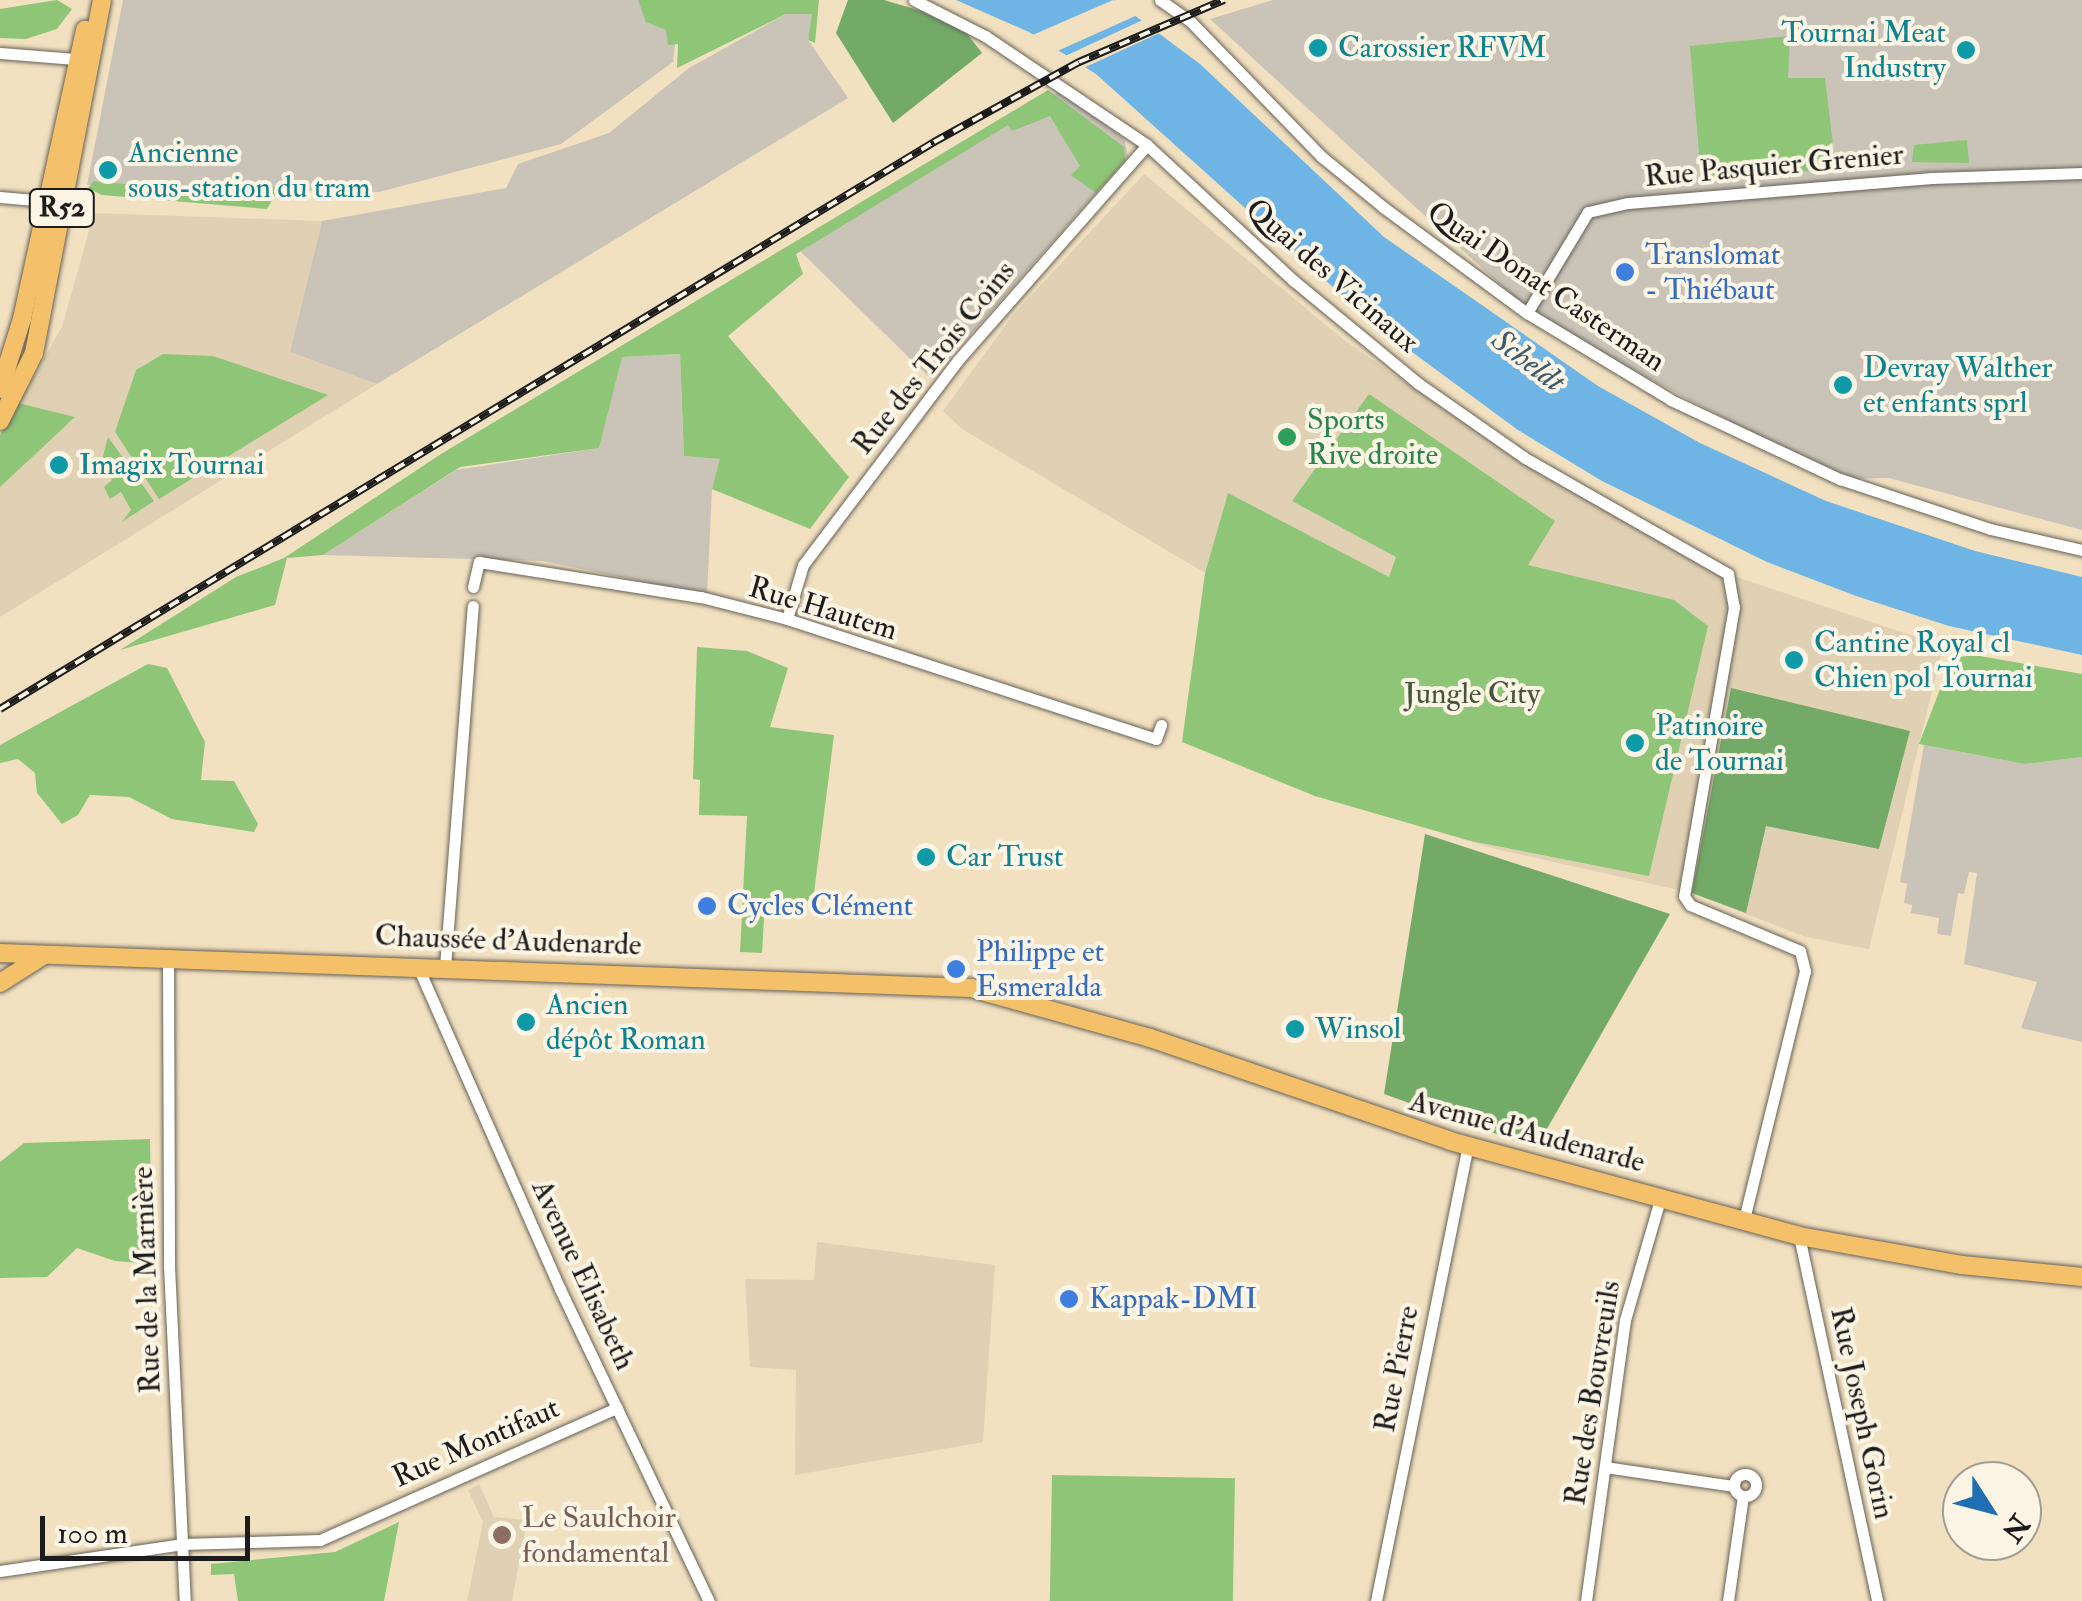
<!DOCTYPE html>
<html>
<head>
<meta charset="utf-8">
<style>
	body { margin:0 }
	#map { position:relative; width:2082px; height:1601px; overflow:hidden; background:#f1e1c1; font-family:"IM FELL Double Pica",serif }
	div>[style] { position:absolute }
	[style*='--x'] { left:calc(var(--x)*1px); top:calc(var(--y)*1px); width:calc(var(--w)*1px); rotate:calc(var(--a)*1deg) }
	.built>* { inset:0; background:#e0d1b4 }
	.industrial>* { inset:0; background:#c9c3b8 }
	.green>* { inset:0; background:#8fc577; transform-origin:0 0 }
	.forest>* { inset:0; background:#73aa68 }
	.water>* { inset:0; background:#6eb4e5 }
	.pier>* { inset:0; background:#f1e1c1 }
	.roads { filter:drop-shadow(0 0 2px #676156) drop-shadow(0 0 2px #676156) }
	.minor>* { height:11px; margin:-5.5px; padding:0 5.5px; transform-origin:5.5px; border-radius:5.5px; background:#fff }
	.minor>.ring { margin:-5.5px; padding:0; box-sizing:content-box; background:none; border:11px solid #fff; border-radius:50% }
	.primary>* { height:18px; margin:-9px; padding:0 9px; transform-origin:9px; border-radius:9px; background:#f4c16a }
	.rail>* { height:8px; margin-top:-4px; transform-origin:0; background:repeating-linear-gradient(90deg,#fcf5e5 0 11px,#1c1c1c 0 22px); box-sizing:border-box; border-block:2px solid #1c1c1c }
	.dots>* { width:28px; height:28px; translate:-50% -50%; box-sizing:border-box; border:5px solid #fcf5e5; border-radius:50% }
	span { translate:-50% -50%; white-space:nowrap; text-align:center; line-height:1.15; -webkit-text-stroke:8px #fcf5e5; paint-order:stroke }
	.shield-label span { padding:2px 8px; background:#fcf5e5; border:2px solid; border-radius:8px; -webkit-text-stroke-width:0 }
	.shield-label { font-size:28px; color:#1c1c1c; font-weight:700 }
	.culture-label { font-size:30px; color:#0d838f }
	.right { translate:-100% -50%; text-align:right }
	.left { translate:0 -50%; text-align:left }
	.street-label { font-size:30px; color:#1c1c1c }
	.shop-label { font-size:30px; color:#366cbe }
	.leisure-label { font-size:30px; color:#27864d }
	.park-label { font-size:30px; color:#44573c }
	.education-label { font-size:30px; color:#785e54 }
	.water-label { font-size:32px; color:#3d596c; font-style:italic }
	.north { position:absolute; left:1942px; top:1461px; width:100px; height:100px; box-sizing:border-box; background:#fcf5e5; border:2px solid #a29e95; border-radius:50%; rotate:126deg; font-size:28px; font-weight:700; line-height:40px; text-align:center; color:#1c1c1c }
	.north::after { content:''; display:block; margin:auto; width:35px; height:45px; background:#1f6fb2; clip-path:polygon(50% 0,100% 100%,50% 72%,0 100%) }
	.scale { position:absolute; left:40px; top:1516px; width:210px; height:45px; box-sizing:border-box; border:5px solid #1c1c1c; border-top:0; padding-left:12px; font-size:30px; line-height:35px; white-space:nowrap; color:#1c1c1c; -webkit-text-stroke:8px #fcf5e5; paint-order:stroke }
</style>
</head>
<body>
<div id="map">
	<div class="built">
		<div style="clip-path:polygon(1144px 174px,1344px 340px,1444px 409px,1728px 574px,1943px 646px,1869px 949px,1806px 937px,1692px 893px,1496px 849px,1315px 796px,1228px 493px,1205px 573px,962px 429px,943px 411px,1013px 315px)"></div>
		<div style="clip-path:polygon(94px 213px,322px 221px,290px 352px,377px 384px,0 617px,0 435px,62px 327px)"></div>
		<div style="clip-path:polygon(817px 1242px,995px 1265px,983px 1442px,795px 1475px,796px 1370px,750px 1367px,745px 1279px,814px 1280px)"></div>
		<div style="clip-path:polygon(479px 1484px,494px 1517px,527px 1520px,512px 1601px,467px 1601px,483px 1522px,468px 1490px)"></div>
	</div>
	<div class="industrial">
		<div style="clip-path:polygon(123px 0,680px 0,673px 62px,561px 144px,379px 192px,87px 185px)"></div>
		<div style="clip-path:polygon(1273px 0,2082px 0,2082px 530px,1889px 478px,1840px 479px,1540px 321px,1210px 19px)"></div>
		<div style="clip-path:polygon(786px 14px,813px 14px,808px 40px,848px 98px,377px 384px,290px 352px,322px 221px,506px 188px,518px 164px,609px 133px,689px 68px)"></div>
		<div style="clip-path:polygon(1058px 92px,1124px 138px,1128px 157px,931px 379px,798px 249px)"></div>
		<div style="clip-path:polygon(680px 354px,684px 456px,721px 459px,712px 490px,707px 595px,543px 561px,323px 555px,456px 470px,599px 448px,621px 357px)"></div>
		<div style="clip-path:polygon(1924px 745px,2025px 764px,2082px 757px,2082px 1042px,2021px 1028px,2037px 982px,1964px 964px,1977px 873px,1969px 872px,1964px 894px,1958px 893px,1951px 936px,1937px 934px,1939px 918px,1911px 913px,1912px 905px,1904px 903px,1907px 884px,1900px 882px)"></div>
	</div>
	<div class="green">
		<div style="clip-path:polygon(57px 0,72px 9px,57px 29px,26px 39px,0 38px,0 9px)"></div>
		<div style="clip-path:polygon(638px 0,819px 0,815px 43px,808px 40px,812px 14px,786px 14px,677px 68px,678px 44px,668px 45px,666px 30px,646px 22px)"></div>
		<div style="clip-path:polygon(1790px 36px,1788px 78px,1825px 78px,1836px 170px,1701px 176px,1690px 46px)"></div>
		<div style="clip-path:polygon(1048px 90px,1124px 147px,1125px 161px,1096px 193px,1071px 175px,1080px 166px,1050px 116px,1012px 131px,1008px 125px,796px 254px,803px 274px,728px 336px,849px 477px,810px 529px,712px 489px,720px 459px,684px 456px,680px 354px,622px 357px,599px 448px,460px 467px,323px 555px,287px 558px,275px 605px,120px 650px,236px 577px,284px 558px,441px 454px)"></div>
		<div style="clip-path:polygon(1967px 140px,1969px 163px,1912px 162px,1914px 145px)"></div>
		<div style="clip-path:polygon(94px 181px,255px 197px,283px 182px,267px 209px,102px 195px,88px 188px)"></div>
		<div style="clip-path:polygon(163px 354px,213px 356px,328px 395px,159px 499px,115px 432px,136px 370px)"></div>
		<div style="clip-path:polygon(1369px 394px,1555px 521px,1528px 565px,1674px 600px,1708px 626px,1649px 876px,1471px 841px,1315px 796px,1182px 742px,1205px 573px,1228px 493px,1389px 577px,1396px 557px,1292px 501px)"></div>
		<div style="clip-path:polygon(18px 403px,75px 417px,0 487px,0 435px)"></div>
		<div style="clip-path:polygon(108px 437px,154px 501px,122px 522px,131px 510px,121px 492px,110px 499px,104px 487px,112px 480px,102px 460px)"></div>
		<div style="clip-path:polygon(697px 647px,747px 651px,788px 668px,770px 727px,834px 735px,813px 901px,765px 901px,762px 953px,740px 952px,747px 816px,699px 815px,700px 780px,693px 779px)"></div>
		<div style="clip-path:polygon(1974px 655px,2082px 674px,2082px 757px,2025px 764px,1919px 744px,1952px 658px)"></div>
		<div style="clip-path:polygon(148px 664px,167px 668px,205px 742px,201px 780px,234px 781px,258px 824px,254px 832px,172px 819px,129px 797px,90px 795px,78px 815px,62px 824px,37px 793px,35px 773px,18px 759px,0 763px,0 745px)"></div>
		<div style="clip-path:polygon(150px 1139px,152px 1264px,115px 1261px,77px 1248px,47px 1277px,0 1278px,0 1162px,24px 1143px)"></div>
		<div style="left:1052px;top:1475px;width:183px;height:126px;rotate:1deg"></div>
		<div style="clip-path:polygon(399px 1522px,384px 1601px,238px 1601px,234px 1574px,211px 1575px,211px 1564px,335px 1552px)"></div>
	</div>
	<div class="forest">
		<div style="clip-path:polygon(848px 0,884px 0,921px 11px,965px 31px,982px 53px,893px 123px,836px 33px)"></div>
		<div style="clip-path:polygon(1731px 688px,1910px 731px,1879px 849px,1766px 826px,1746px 913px,1692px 893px)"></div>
		<div style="clip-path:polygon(1425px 834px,1670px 914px,1536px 1148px,1384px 1094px)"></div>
	</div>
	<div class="water">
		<div style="clip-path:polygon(956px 0,1114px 0,1200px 64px,1384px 237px,1598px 386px,1700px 443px,1826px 501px,1975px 551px,2082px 577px,2082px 655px,1949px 626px,1859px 597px,1767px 562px,1602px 481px,1518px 430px,1374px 324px,1096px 74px,1029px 32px)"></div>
	</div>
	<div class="pier">
		<div style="clip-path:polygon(1113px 0,1142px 13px,1053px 53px,1028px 37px)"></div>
		<div style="clip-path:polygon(1149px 17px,1166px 30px,1079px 70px,1061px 58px)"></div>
	</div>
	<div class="roads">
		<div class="minor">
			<div style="--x:914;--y:0;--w:80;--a:26.9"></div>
			<div style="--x:985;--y:36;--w:195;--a:33.9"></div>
			<div style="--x:1147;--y:145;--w:200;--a:42.8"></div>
			<div style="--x:1294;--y:281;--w:162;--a:39.5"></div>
			<div style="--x:1419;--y:384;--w:129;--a:34.9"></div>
			<div style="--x:1525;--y:458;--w:234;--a:29.7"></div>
			<div style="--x:1728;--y:574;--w:34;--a:80"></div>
			<div style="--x:1734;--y:607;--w:293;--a:99.8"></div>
			<div style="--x:1684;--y:896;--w:11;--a:56"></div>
			<div style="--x:1690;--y:905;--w:119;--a:22.7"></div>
			<div style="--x:1800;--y:951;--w:21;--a:76"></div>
			<div style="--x:1805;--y:971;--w:255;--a:103.8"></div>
			<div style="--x:1160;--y:0;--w:37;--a:35"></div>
			<div style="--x:1190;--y:21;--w:190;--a:45.9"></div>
			<div style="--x:1322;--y:157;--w:79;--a:39.3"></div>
			<div style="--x:1383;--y:207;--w:179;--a:36.4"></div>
			<div style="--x:1527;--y:313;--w:168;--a:31.1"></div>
			<div style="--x:1671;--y:400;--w:187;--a:25.1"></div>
			<div style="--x:1840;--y:479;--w:158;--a:18.4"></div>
			<div style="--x:1990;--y:529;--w:94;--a:12.9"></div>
			<div style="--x:0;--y:53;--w:76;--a:4.5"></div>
			<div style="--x:0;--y:197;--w:46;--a:5"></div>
			<div style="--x:1527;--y:313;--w:118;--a:-58.9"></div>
			<div style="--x:1588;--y:212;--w:41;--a:-12.7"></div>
			<div style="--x:1628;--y:203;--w:305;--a:-4.7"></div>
			<div style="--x:1932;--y:178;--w:150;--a:-1.9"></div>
			<div style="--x:473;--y:587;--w:26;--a:-77"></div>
			<div style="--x:479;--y:562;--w:225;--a:9"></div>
			<div style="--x:701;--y:597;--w:89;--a:14.3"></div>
			<div style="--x:787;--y:619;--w:388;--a:18"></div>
			<div style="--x:1156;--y:739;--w:15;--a:-70"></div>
			<div style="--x:787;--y:619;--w:56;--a:-73.5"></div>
			<div style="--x:803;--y:565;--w:257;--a:-52.9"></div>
			<div style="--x:958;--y:360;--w:286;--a:-48.7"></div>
			<div style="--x:168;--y:958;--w:308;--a:89.8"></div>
			<div style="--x:169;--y:1266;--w:335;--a:87.3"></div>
			<div style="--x:418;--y:967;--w:352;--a:66.2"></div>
			<div style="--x:560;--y:1289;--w:346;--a:64.5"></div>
			<div style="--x:445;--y:967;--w:362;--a:-85.6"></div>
			<div style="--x:1799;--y:1236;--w:373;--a:77.9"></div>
			<div style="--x:1605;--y:1467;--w:129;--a:8.4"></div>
			<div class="ring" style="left:1734px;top:1474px;width:11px;height:11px"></div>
			<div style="--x:0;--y:1571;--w:185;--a:-8.4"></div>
			<div style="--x:183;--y:1544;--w:137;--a:-1.7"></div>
			<div style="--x:320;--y:1540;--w:325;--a:-24"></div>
			<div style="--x:1376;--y:1601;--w:464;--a:-78.6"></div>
			<div style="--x:1586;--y:1601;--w:284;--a:-82.1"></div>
			<div style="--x:1625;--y:1320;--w:129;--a:-73.8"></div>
			<div style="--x:1728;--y:1601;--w:106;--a:-81.9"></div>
		</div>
		<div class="primary">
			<div style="--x:0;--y:389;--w:73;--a:-72.6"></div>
			<div style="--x:22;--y:319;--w:296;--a:-77.7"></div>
			<div style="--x:0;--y:421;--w:76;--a:-63.4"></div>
			<div style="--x:34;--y:353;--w:359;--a:-79.1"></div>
			<div style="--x:0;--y:953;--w:972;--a:2.06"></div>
			<div style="--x:971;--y:988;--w:186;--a:15.6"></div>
			<div style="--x:1150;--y:1038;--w:317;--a:18.9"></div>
			<div style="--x:1450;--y:1141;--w:362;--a:15.2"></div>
			<div style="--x:1799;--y:1236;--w:166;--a:10.1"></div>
			<div style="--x:1962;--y:1265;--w:121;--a:5.7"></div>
			<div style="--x:0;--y:983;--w:52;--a:-32.5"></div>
		</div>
	</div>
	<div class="rail">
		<div style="--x:0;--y:709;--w:1093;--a:-31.26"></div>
		<div style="--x:934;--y:142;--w:166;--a:-28.9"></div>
		<div style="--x:1079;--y:62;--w:158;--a:-23.2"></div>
	</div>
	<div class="dots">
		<div style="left:1318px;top:48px;background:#0f9aa8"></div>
		<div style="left:1966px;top:50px;background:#0f9aa8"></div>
		<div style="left:108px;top:170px;background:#0f9aa8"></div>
		<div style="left:1625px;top:272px;background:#3f7fe0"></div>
		<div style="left:1843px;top:385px;background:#0f9aa8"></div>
		<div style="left:1287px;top:437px;background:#2e9e5b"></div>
		<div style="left:59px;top:465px;background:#0f9aa8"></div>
		<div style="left:1794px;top:660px;background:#0f9aa8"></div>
		<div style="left:1635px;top:743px;background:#0f9aa8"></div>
		<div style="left:926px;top:857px;background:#0f9aa8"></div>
		<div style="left:707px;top:906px;background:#3f7fe0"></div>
		<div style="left:956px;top:969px;background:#3f7fe0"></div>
		<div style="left:526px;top:1022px;background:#0f9aa8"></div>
		<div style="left:1295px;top:1029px;background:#0f9aa8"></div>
		<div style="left:1069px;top:1299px;background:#3f7fe0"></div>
		<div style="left:502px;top:1535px;background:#8d6e63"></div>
	</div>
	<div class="shield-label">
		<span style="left:62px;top:208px">R52</span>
	</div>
	<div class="culture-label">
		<span class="right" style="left:1946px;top:50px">Tournai Meat<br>Industry</span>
		<span class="left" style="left:1338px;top:48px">Carossier RFVM</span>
		<span class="left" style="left:128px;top:170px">Ancienne<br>sous-station du tram</span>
		<span class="left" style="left:1863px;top:385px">Devray Walther<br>et enfants sprl</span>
		<span class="left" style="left:79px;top:465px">Imagix Tournai</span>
		<span class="left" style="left:1814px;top:660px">Cantine Royal cl<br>Chien pol Tournai</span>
		<span class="left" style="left:1655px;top:743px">Patinoire<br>de Tournai</span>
		<span class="left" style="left:946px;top:857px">Car Trust</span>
		<span class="left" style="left:546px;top:1022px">Ancien<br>dépôt Roman</span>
		<span class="left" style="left:1315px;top:1029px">Winsol</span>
	</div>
	<div class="street-label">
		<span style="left:1774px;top:166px;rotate:-5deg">Rue Pasquier Grenier</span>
		<span style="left:1332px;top:276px;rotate:41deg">Quai des Vicinaux</span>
		<span style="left:1546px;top:287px;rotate:34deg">Quai Donat Casterman</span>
		<span style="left:934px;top:358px;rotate:-51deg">Rue des Trois Coins</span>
		<span style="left:823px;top:609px;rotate:17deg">Rue Hautem</span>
		<span style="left:508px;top:941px;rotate:2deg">Chaussée d'Audenarde</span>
		<span style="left:1527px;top:1132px;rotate:15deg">Avenue d'Audenarde</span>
		<span style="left:583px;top:1275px;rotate:65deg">Avenue Elisabeth</span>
		<span style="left:147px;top:1280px;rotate:-92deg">Rue de la Marnière</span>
		<span style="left:1397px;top:1369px;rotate:-79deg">Rue Pierre</span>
		<span style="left:1593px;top:1393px;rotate:-81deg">Rue des Bouvreuils</span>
		<span style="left:1862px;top:1413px;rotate:78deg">Rue Joseph Gorin</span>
		<span style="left:476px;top:1443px;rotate:-24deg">Rue Montifaut</span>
	</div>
	<div class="shop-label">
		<span class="left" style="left:1645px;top:272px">Translomat<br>- Thiébaut</span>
		<span class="left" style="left:727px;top:906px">Cycles Clément</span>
		<span class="left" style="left:976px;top:969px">Philippe et<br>Esmeralda</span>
		<span class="left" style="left:1089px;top:1299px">Kappak-DMI</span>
	</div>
	<div class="leisure-label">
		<span class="left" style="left:1307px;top:437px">Sports<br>Rive droite</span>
	</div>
	<div class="park-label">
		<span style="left:1472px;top:694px">Jungle City</span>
	</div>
	<div class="education-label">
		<span class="left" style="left:522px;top:1535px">Le Saulchoir<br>fondamental</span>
	</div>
	<div class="water-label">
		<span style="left:1528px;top:361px;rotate:37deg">Scheldt</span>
	</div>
	<div class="north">N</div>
	<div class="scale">100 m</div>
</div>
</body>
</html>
